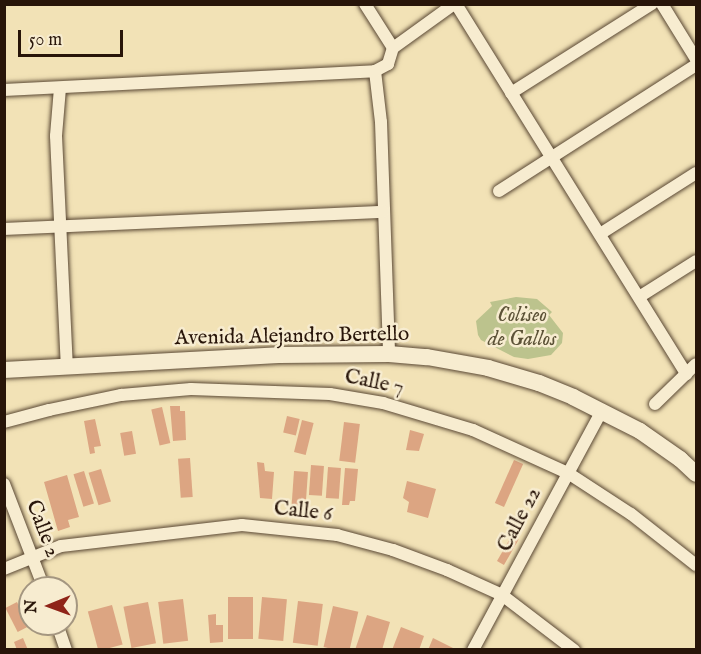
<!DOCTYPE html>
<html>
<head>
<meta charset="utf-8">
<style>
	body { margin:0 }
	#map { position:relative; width:701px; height:654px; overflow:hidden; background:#f2e2b6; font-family:"IM FELL English",serif }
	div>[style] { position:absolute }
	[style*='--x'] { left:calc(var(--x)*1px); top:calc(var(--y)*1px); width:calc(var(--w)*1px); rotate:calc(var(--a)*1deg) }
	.green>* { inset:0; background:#bcc38d }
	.building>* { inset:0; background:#dca582; transform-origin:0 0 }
	.roads { filter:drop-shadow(0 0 2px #5a4834) drop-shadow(0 0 2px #5a4834) }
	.street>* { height:12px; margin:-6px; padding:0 6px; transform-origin:6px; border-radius:6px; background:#f7ecd0 }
	.secondary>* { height:16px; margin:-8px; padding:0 8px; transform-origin:8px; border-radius:8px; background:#f7ecd0 }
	span { translate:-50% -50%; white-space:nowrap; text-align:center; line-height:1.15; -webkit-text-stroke:5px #f7ecd0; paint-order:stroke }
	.park-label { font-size:21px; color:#5c5237; font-style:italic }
	.street-label { font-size:21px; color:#281509 }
	.frame { position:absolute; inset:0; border:6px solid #281509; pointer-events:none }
	.north { position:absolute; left:18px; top:576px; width:60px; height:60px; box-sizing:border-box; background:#f7ecd0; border:2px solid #a49680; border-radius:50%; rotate:269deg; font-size:16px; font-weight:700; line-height:24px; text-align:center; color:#281509 }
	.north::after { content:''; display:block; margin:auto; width:21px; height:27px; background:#8f2418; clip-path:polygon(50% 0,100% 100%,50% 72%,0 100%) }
	.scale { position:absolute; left:18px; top:30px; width:105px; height:27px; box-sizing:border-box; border:3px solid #281509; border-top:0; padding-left:8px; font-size:18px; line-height:21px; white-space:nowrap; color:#281509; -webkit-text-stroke:4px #f7ecd0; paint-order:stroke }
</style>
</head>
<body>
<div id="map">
	<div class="green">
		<div style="clip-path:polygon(516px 297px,537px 299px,552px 312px,549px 315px,563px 333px,562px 343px,551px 355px,528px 359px,514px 357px,481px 340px,478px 335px,476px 321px,492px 306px,490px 302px)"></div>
	</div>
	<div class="building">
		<div style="clip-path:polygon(170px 406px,180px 406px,180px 411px,185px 411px,186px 440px,173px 441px)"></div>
		<div style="left:162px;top:407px;width:37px;height:11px;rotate:77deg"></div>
		<div style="left:287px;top:416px;width:13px;height:17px;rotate:13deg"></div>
		<div style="clip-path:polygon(95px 419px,101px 446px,94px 447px,95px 453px,90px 454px,84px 421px)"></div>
		<div style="left:302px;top:420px;width:12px;height:33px;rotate:14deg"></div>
		<div style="left:344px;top:422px;width:16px;height:39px;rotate:7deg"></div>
		<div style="clip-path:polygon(410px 430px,424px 434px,419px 451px,406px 450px)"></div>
		<div style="left:132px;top:431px;width:23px;height:12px;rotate:80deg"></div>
		<div style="left:190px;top:458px;width:39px;height:12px;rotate:86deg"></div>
		<div style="left:514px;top:460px;width:10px;height:47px;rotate:24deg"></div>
		<div style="clip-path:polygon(257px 462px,264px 463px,265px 471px,274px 472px,272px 499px,260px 498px)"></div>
		<div style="left:311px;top:465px;width:13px;height:30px;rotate:4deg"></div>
		<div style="left:328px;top:467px;width:13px;height:31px;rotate:4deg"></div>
		<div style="clip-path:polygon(345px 468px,358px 469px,355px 501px,350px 501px,349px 505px,342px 505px)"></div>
		<div style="left:101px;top:469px;width:34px;height:13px;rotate:73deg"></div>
		<div style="left:84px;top:471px;width:34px;height:11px;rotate:73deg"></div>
		<div style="left:294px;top:471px;width:14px;height:36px;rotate:4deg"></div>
		<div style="clip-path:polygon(67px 475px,79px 517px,68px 520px,70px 527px,58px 531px,44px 482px)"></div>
		<div style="clip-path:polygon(407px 481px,436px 489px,428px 518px,407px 512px,409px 502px,403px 498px)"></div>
		<div style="left:512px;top:535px;width:8px;height:30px;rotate:30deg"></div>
		<div style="left:228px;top:597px;width:25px;height:42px"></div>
		<div style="left:262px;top:597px;width:25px;height:42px;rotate:5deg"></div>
		<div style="left:183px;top:599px;width:42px;height:25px;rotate:83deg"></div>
		<div style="left:298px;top:601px;width:25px;height:42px;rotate:7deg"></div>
		<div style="left:17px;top:602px;width:27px;height:13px;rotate:63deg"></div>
		<div style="left:148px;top:602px;width:42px;height:25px;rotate:79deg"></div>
		<div style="left:112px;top:605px;width:41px;height:25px;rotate:75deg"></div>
		<div style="left:333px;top:606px;width:26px;height:42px;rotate:13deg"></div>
		<div style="clip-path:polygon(216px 614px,216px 625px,223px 625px,223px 642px,210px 643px,208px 615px)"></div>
		<div style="clip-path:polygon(367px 615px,390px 622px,382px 650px,355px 650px)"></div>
		<div style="clip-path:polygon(401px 627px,424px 636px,419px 650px,392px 650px)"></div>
		<div style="clip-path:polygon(23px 638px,28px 650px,17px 650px,14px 642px)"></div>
		<div style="clip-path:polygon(433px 638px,457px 650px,428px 650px)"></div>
	</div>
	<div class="roads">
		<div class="street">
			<div style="--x:365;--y:4;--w:52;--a:57.5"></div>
			<div style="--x:456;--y:4;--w:436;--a:58.1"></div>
			<div style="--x:662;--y:4;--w:65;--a:58.3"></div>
			<div style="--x:375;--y:71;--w:51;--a:83.3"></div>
			<div style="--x:381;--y:122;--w:232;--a:88"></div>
			<div style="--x:60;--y:88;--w:48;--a:94.8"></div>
			<div style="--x:56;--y:136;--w:232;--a:87.3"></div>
			<div style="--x:4;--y:90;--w:371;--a:-2.9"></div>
			<div style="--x:375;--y:71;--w:15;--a:-28"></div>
			<div style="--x:388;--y:64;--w:17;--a:-73"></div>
			<div style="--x:393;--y:48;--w:75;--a:-35.8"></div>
			<div style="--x:511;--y:93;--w:167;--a:-32.3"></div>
			<div style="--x:499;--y:191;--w:234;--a:-32.6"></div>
			<div style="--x:4;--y:229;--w:380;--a:-2.6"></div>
			<div style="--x:600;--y:234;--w:114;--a:-32.4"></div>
			<div style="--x:639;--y:297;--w:67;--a:-32.3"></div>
			<div style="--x:655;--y:404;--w:57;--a:-44.3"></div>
			<div style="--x:4;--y:422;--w:47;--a:-14.9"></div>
			<div style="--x:49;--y:410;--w:74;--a:-11.8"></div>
			<div style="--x:121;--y:395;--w:70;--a:-4.9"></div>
			<div style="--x:191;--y:389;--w:139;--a:2.1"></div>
			<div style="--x:330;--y:394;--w:54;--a:9.6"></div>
			<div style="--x:383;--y:403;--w:94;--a:16.7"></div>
			<div style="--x:473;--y:430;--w:104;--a:24.4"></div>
			<div style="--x:568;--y:473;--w:75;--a:33.1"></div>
			<div style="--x:631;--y:514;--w:83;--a:38.1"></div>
			<div style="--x:4;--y:484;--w:111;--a:69"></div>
			<div style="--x:4;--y:569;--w:61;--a:-22"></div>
			<div style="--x:61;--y:546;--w:182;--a:-6.6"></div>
			<div style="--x:242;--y:525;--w:96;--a:6"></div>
			<div style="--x:337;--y:535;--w:58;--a:15"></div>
			<div style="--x:393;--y:550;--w:58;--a:20.3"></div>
			<div style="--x:447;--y:570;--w:60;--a:24.4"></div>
			<div style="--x:502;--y:595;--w:91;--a:37.4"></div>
			<div style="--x:57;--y:624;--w:28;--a:71"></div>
			<div style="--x:473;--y:650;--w:272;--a:-61.7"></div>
		</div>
		<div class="secondary">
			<div style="--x:4;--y:370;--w:275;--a:-3.1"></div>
			<div style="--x:279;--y:355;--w:110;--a:-0.5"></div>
			<div style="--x:389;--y:354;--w:38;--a:5"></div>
			<div style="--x:427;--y:357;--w:62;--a:10.2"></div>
			<div style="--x:488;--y:368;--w:53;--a:16.4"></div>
			<div style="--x:539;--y:383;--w:37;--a:22"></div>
			<div style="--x:573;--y:397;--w:75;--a:26.9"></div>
			<div style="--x:640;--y:431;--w:49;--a:35"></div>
			<div style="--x:680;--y:459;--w:22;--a:43"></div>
		</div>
	</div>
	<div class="park-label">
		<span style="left:522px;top:328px">Coliseo<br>de Gallos</span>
	</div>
	<div class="street-label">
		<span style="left:292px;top:337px;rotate:-1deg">Avenida Alejandro Bertello</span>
		<span style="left:374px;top:383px;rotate:12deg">Calle 7</span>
		<span style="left:303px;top:512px;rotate:6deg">Calle 6</span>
		<span style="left:520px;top:520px;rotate:-62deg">Calle 22</span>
		<span style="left:42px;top:529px;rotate:69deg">Calle 2</span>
	</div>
	<div class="frame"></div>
	<div class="north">N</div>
	<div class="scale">50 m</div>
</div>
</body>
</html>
